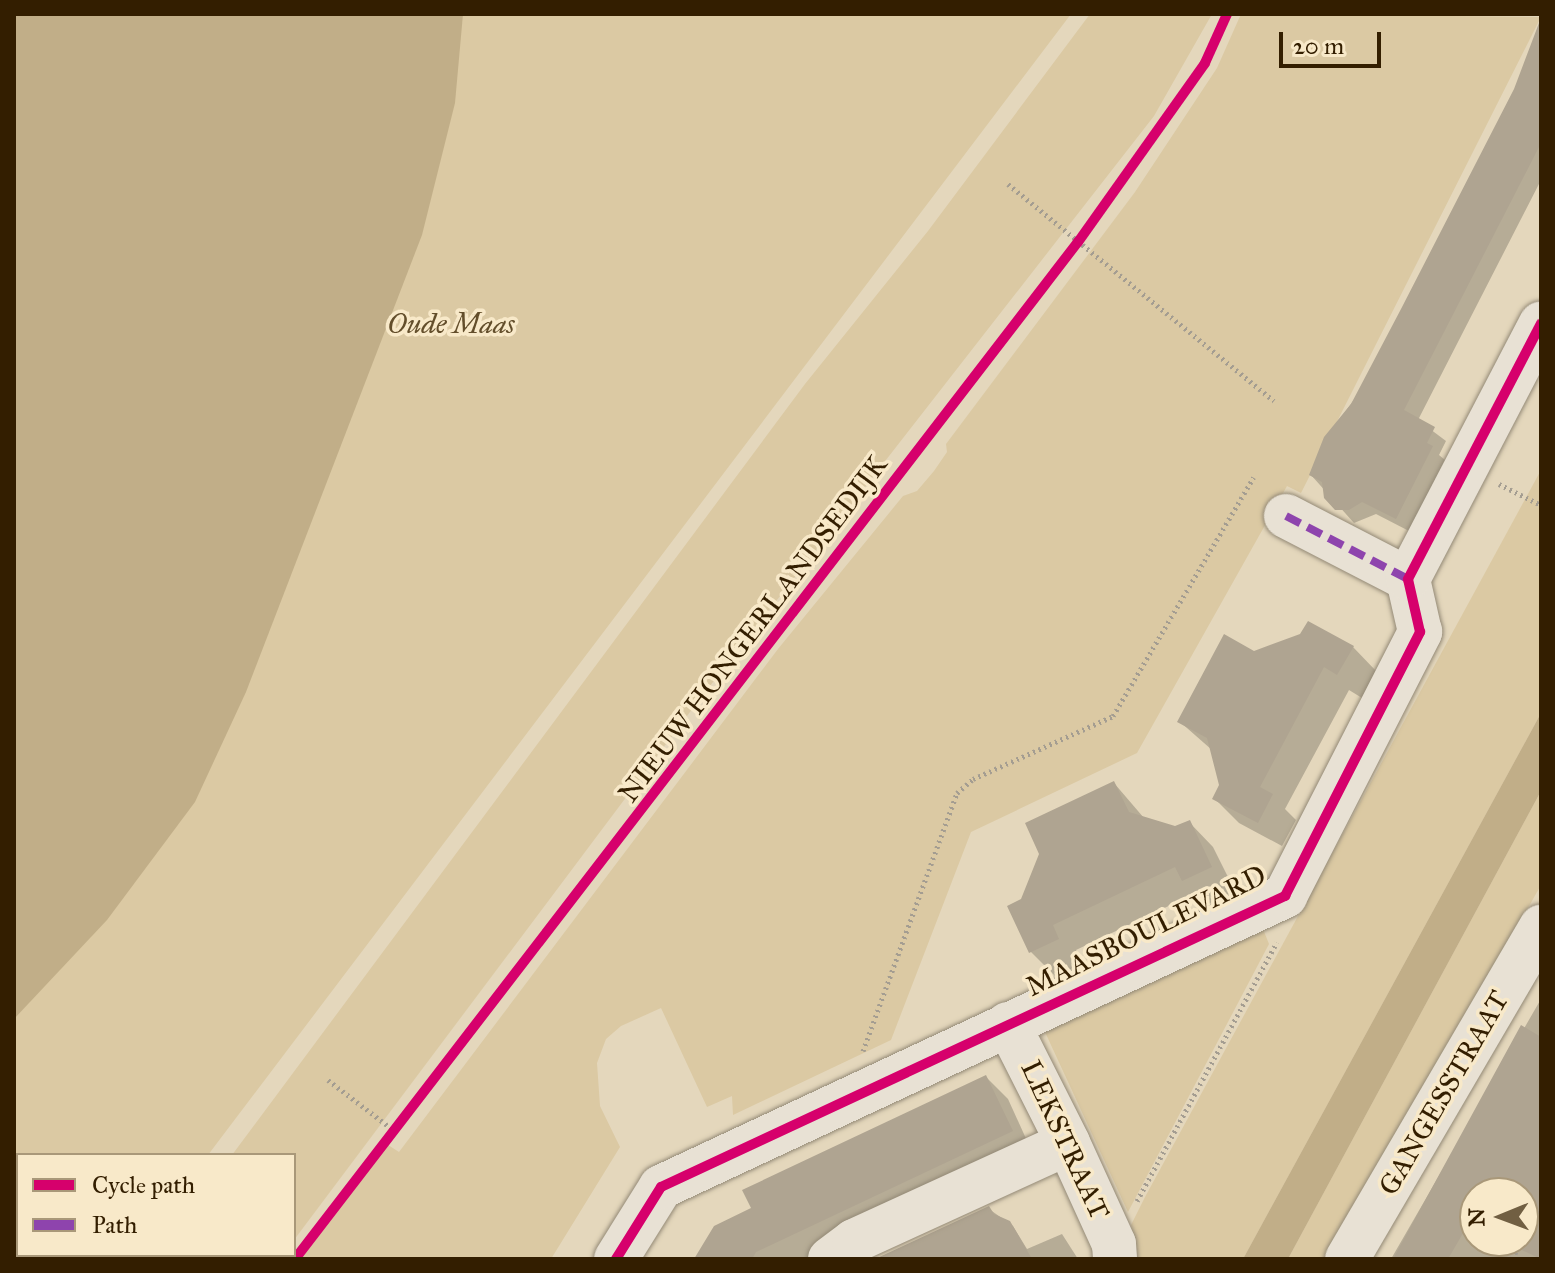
<!DOCTYPE html>
<html>
<head>
<meta charset="utf-8">
<style>
	body { margin:0 }
	#map { position:relative; width:1555px; height:1273px; overflow:hidden; background:#e4d7bc; font-family:"IM FELL Great Primer",serif }
	div>[style] { position:absolute }
	[style*='--x'] { left:calc(var(--x)*1px); top:calc(var(--y)*1px); width:calc(var(--w)*1px); rotate:calc(var(--a)*1deg) }
	.green>* { inset:0; background:#dbc9a3 }
	.water>* { inset:0; background:#c1ae88 }
	.shadow>* { inset:0; background:#0003 }
	.building>* { inset:0; background:#afa491 }
	.path>* { height:5px; margin-top:-2.5px; transform-origin:0; background:repeating-linear-gradient(90deg,#a49d91 0 2px,transparent 0 6px) }
	.roads { filter:drop-shadow(0 0 2px #938976) drop-shadow(0 0 2px #938976) }
	.minor>* { height:44px; margin:-22px; padding:0 22px; transform-origin:22px; border-radius:22px; background:#e8e1d4 }
	.quiet>* { height:8px; margin-top:-4px; transform-origin:0; background:repeating-linear-gradient(90deg,#8e44ad 0 16px,transparent 0 24px) }
	.cycleway>* { height:10px; margin:-5px; padding:0 5px; transform-origin:5px; border-radius:5px; background:#d6006c }
	span { translate:-50% -50%; white-space:nowrap; text-align:center; line-height:1.15; -webkit-text-stroke:7px #f8e9c9; paint-order:stroke }
	.park-label { font-size:28px; color:#634e2b; font-style:italic }
	.street-label { font-size:28px; color:#331e00 }
	.frame { position:absolute; inset:0; border:16px solid #331e00; pointer-events:none }
	.legend { position:absolute; left:16px; top:1153px; width:280px; height:104px; box-sizing:border-box; background:#f8e9c9; border:2px solid #a99879; margin:0; padding:10px 14px; list-style:none; font-size:24px; color:#331e00 }
	.legend li { display:flex; align-items:center; gap:16px; height:40px }
	.legend b { width:40px; border:2px solid #a99879 }
	.north { position:absolute; left:1459px; top:1177px; width:80px; height:80px; box-sizing:border-box; background:#f8e9c9; border:2px solid #a99879; border-radius:50%; rotate:269deg; font-size:22px; font-weight:700; line-height:32px; text-align:center; color:#331e00 }
	.north::after { content:''; display:block; margin:auto; width:28px; height:36px; background:#715f42; clip-path:polygon(50% 0,100% 100%,50% 72%,0 100%) }
	.scale { position:absolute; left:1279px; top:32px; width:102px; height:36px; box-sizing:border-box; border:4px solid #331e00; border-top:0; padding-left:10px; font-size:24px; line-height:28px; white-space:nowrap; color:#331e00; -webkit-text-stroke:6px #f8e9c9; paint-order:stroke }
</style>
</head>
<body>
<div id="map">
	<div class="green">
		<div style="clip-path:polygon(265px 14px,1071px 14px,208px 1155px,18px 1155px,18px 1255px,131px 1255px,128px 1259px,14px 1259px,14px 485px)"></div>
		<div style="clip-path:polygon(1090px 14px,1212px 14px,1154px 116px,699px 700px,294px 1240px,294px 1155px,232px 1155px,805px 384px,928px 231px)"></div>
		<div style="clip-path:polygon(1241px 14px,1541px 17px,1301px 493px,1287px 486px,1137px 753px,971px 832px,891px 1040px,733px 1115px,732px 1096px,707px 1107px,661px 1008px,621px 1026px,606px 1039px,597px 1063px,600px 1106px,620px 1147px,551px 1259px,295px 1259px,385px 1143px,399px 1152px,778px 649px,903px 496px,917px 491px,934px 471px,947px 452px,946px 444px,1135px 192px,1217px 68px)"></div>
		<div style="clip-path:polygon(1541px 470px,1541px 713px,1243px 1259px,1138px 1259px,1131px 1225px,1145px 1197px)"></div>
		<div style="clip-path:polygon(1541px 791px,1541px 885px,1329px 1259px,1288px 1259px)"></div>
		<div style="clip-path:polygon(1263px 929px,1269px 944px,1128px 1212px,1045px 1032px)"></div>
	</div>
	<div class="water">
		<div style="clip-path:polygon(14px 14px,463px 14px,455px 103px,422px 235px,246px 692px,195px 802px,107px 920px,14px 1019px)"></div>
		<div style="clip-path:polygon(1541px 713px,1541px 791px,1288px 1259px,1243px 1259px)"></div>
	</div>
	<div class="shadow">
		<div style="clip-path:polygon(1541px 38px,1541px 180px,1418px 420px,1446px 441px,1439px 455px,1445px 460px,1409px 531px,1376px 514px,1354px 523px,1311px 475px,1326px 438px,1361px 390px)"></div>
		<div style="clip-path:polygon(1353px 647px,1377px 672px,1362px 698px,1349px 690px,1285px 809px,1296px 820px,1282px 846px,1239px 823px,1214px 798px,1221px 786px,1212px 750px,1179px 721px,1254px 653px)"></div>
		<div style="clip-path:polygon(1114px 783px,1144px 818px,1176px 829px,1189px 822px,1213px 847px,1235px 891px,1208px 904px,1196px 893px,1076px 950px,1082px 964px,1055px 976px,1031px 952px,1023px 901px)"></div>
		<div style="clip-path:polygon(evenodd,1541px 999px,1541px 1259px,1391px 1259px,1541px 999px,1475px 1193px,1523px 1193px,1523px 1241px,1475px 1241px,1475px 1193px)"></div>
		<div style="clip-path:polygon(986px 1077px,1008px 1099px,1033px 1154px,809px 1259px,696px 1259px,754px 1209px)"></div>
		<div style="clip-path:polygon(989px 1209px,1013px 1226px,1027px 1249px,1062px 1234px,1078px 1259px,894px 1259px)"></div>
	</div>
	<div class="building">
		<div style="clip-path:polygon(1539px 23px,1541px 143px,1404px 410px,1435px 427px,1427px 443px,1433px 446px,1396px 519px,1362px 502px,1349px 510px,1335px 510px,1324px 498px,1322px 482px,1309px 475px,1324px 437px,1351px 404px,1401px 309px,1514px 89px)"></div>
		<div style="clip-path:polygon(1308px 621px,1354px 646px,1337px 675px,1324px 667px,1260px 787px,1273px 794px,1258px 823px,1212px 799px,1219px 785px,1207px 738px,1177px 722px,1224px 634px,1254px 651px,1300px 634px)"></div>
		<div style="clip-path:polygon(1114px 781px,1129px 812px,1175px 826px,1190px 820px,1212px 867px,1182px 881px,1175px 867px,1053px 925px,1059px 939px,1029px 953px,1007px 906px,1021px 899px,1039px 854px,1025px 823px)"></div>
		<div style="clip-path:polygon(1521px 1025px,1541px 1037px,1541px 1259px,1503px 1241px,1523px 1241px,1523px 1193px,1475px 1193px,1475px 1224px,1470px 1221px,1448px 1259px,1393px 1259px)"></div>
		<div style="clip-path:polygon(986px 1075px,1013px 1131px,756px 1252px,752px 1259px,694px 1259px,714px 1226px,751px 1208px,742px 1190px)"></div>
		<div style="clip-path:polygon(989px 1206px,994px 1214px,1010px 1221px,1032px 1259px,875px 1259px)"></div>
	</div>
	<div class="path">
		<div style="--x:1008;--y:184;--w:343;--a:39.2"></div>
		<div style="--x:1499;--y:484;--w:47;--a:26.6"></div>
		<div style="--x:863;--y:1051;--w:275;--a:-70"></div>
		<div style="--x:957;--y:793;--w:21;--a:-41"></div>
		<div style="--x:973;--y:779;--w:154;--a:-24.2"></div>
		<div style="--x:1113;--y:716;--w:277;--a:-59.5"></div>
		<div style="--x:328;--y:1080;--w:84;--a:37.3"></div>
		<div style="--x:1137;--y:1201;--w:294;--a:-61.6"></div>
		<div style="--x:1523;--y:1239;--w:36;--a:-60"></div>
		<div style="--x:1512;--y:1259;--w:21;--a:-61"></div>
	</div>
	<div class="roads">
		<div class="minor">
			<div style="--x:1286;--y:516;--w:137;--a:27.3"></div>
			<div style="--x:1008;--y:1024;--w:133;--a:63.2"></div>
			<div style="--x:1068;--y:1143;--w:111;--a:65.5"></div>
			<div style="--x:1114;--y:1244;--w:15;--a:86"></div>
			<div style="--x:616;--y:1259;--w:85;--a:-58"></div>
			<div style="--x:661;--y:1187;--w:689;--a:-25"></div>
			<div style="--x:1285;--y:896;--w:297;--a:-62.9"></div>
			<div style="--x:1420;--y:632;--w:54;--a:-102.8"></div>
			<div style="--x:1408;--y:579;--w:288;--a:-62.5"></div>
			<div style="--x:830;--y:1259;--w:30;--a:-37"></div>
			<div style="--x:854;--y:1241;--w:235;--a:-24.6"></div>
			<div style="--x:1347;--y:1259;--w:385;--a:-59.7"></div>
		</div>
	</div>
	<div class="quiet">
		<div style="--x:1286;--y:516;--w:137;--a:27.3"></div>
	</div>
	<div class="cycleway">
		<div style="--x:295;--y:1259;--w:1284;--a:-52.41"></div>
		<div style="--x:1078;--y:242;--w:219;--a:-54.6"></div>
		<div style="--x:1205;--y:63;--w:54;--a:-65.8"></div>
		<div style="--x:616;--y:1259;--w:85;--a:-58"></div>
		<div style="--x:661;--y:1187;--w:689;--a:-25"></div>
		<div style="--x:1285;--y:896;--w:297;--a:-62.9"></div>
		<div style="--x:1420;--y:632;--w:54;--a:-102.8"></div>
		<div style="--x:1408;--y:579;--w:288;--a:-62.5"></div>
	</div>
	<div class="park-label">
		<span style="left:451px;top:324px">Oude Maas</span>
	</div>
	<div class="street-label">
		<span style="left:753px;top:629px;rotate:-53deg">NIEUW HONGERLANDSEDIJK</span>
		<span style="left:1146px;top:931px;rotate:-26deg">MAASBOULEVARD</span>
		<span style="left:1444px;top:1093px;rotate:-60deg">GANGESSTRAAT</span>
		<span style="left:1065px;top:1140px;rotate:65deg">LEKSTRAAT</span>
	</div>
	<div class="frame"></div>
	<ul class="legend">
	<li><b style="height:10px;background:#d6006c"></b>Cycle path</li>
	<li><b style="height:10px;background:#8e44ad"></b>Path</li>
	</ul>
	<div class="north">N</div>
	<div class="scale">20 m</div>
</div>
</body>
</html>
